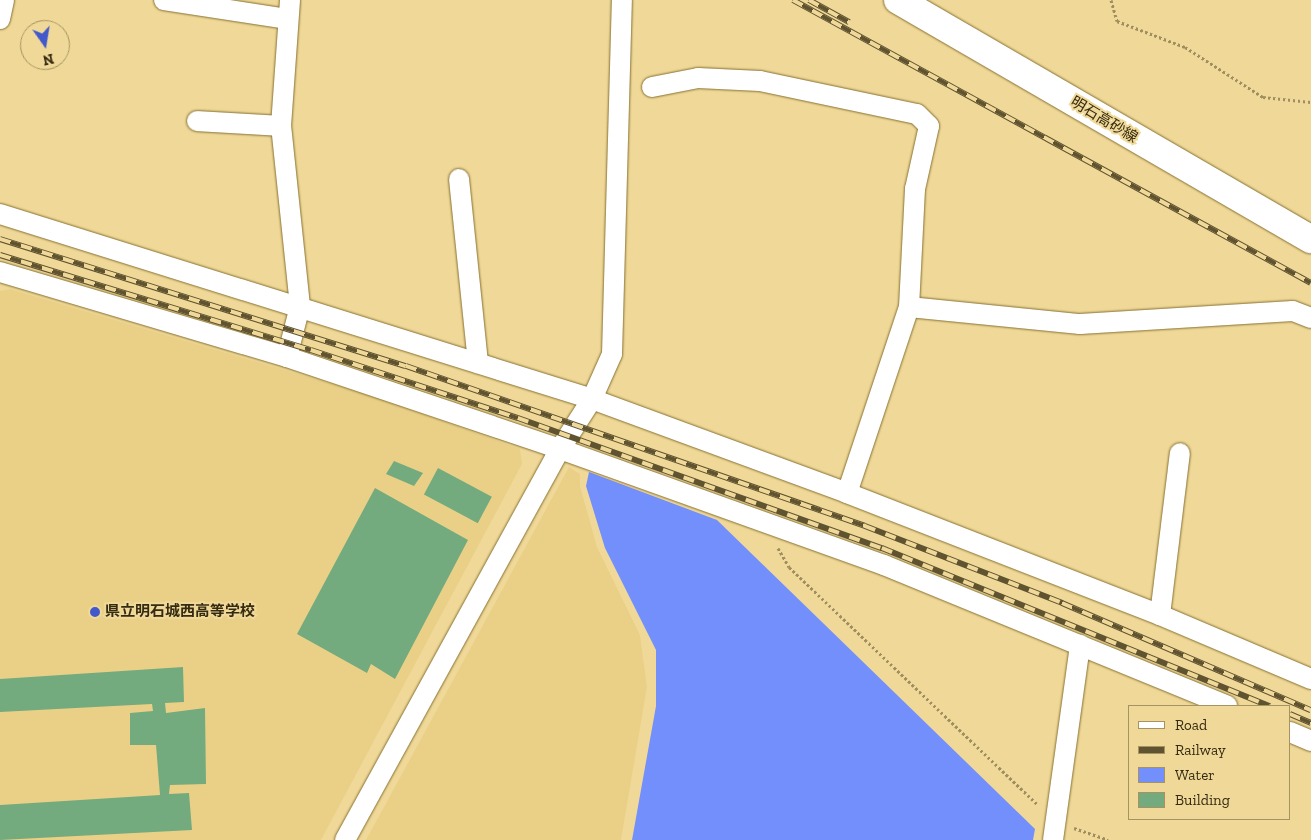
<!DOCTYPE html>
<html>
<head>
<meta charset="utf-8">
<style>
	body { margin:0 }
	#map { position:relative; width:1311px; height:840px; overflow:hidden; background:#f0d998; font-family:"Zilla Slab","Noto Sans JP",serif }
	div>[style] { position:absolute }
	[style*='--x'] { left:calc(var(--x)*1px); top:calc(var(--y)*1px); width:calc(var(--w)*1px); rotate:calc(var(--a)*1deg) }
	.built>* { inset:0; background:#ead087 }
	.water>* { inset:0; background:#728ffc }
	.building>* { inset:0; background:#73ab7f; transform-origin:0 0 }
	.path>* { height:3px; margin-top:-1.5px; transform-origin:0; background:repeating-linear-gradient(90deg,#a08e5e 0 2.5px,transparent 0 5px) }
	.roads { filter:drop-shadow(0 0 1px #877132) drop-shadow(0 0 1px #877132) }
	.minor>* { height:20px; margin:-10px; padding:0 10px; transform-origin:10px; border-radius:10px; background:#fff }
	.secondary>* { height:28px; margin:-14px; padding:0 14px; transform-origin:14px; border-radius:14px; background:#fff }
	.rail>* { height:5.5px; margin-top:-2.75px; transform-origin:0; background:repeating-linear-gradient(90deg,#f0d998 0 11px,#605330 0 22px); box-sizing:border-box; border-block:1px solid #605330 }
	.dots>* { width:14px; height:14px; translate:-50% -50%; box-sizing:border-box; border:2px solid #f0d998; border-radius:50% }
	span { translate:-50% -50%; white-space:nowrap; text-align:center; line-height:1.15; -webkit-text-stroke:4px #f0d998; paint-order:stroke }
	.street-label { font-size:15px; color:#352b11 }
	.poi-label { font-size:15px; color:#352b11; font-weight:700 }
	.left { translate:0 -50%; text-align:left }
	.legend { position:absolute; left:1128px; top:705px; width:162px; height:115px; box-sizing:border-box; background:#f0d998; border:1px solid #a59362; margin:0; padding:6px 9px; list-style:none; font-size:15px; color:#352b11 }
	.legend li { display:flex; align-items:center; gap:10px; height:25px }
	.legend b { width:25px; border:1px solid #a59362 }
	.north { position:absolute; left:20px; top:20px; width:50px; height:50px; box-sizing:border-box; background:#f0d998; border:1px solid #a59362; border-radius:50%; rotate:167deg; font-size:14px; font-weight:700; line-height:20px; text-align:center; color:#352b11 }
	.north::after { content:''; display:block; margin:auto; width:18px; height:22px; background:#4259cc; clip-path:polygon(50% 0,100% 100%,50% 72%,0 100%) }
</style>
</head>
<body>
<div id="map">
	<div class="built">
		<div style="clip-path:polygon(10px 289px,372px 396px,520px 449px,522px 464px,321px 840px,0 840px,0 291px)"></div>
		<div style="clip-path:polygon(569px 467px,580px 474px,580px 486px,597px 547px,640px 635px,647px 687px,621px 840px,366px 840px)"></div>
	</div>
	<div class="water">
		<div style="clip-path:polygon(589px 472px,717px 520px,1035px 829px,1033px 840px,632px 840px,656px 706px,656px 650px,605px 548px,586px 486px)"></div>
	</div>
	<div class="building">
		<div style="clip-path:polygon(394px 461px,423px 473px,414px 486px,386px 474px)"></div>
		<div style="left:438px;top:468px;width:61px;height:30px;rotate:28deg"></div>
		<div style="clip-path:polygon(375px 488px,468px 540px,395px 679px,371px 664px,367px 673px,297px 634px)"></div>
		<div style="clip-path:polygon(183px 667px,184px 702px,165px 703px,166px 713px,205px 708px,206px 784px,170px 785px,169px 794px,189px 793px,192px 830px,0 840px,0 805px,160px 795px,156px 745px,130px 745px,130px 713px,153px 711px,152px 704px,0 712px,0 679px)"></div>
	</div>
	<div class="path">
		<div style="--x:1111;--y:0;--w:22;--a:74"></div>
		<div style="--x:1117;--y:21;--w:73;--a:20.9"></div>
		<div style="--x:1185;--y:47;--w:93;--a:32.7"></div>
		<div style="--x:1263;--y:97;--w:48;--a:5.9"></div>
		<div style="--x:778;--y:548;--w:22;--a:60"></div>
		<div style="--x:789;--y:567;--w:344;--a:43.7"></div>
		<div style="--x:1074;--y:828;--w:36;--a:19"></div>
	</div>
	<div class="roads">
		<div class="minor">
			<div style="--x:164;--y:0;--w:124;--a:8.8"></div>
			<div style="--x:0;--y:19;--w:19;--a:-78"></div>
			<div style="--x:652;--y:87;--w:47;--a:-11.1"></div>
			<div style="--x:698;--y:78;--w:62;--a:2.8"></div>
			<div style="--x:760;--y:81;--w:160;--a:11.9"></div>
			<div style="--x:917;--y:114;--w:17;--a:45"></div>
			<div style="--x:929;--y:126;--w:65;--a:102.5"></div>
			<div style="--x:915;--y:189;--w:118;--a:92.9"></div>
			<div style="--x:909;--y:307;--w:196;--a:108.4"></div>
			<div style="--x:197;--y:121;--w:84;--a:3.4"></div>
			<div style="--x:459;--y:179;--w:185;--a:84.1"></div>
			<div style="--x:0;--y:214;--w:620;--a:17.35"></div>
			<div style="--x:592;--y:399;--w:272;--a:20.2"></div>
			<div style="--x:847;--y:493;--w:336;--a:21.3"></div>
			<div style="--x:1160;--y:615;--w:164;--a:23"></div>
			<div style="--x:0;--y:272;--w:299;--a:16.5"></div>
			<div style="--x:287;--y:357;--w:288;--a:18.6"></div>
			<div style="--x:560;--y:449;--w:344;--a:19.7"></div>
			<div style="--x:884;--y:565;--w:371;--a:22.3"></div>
			<div style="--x:909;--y:307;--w:172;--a:5.7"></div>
			<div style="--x:1080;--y:324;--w:213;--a:-3.5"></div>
			<div style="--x:1293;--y:311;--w:19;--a:21"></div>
			<div style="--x:287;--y:357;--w:53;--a:-75.7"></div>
			<div style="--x:300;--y:306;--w:181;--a:-96"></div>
			<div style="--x:281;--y:126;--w:126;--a:-85.9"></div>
			<div style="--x:1160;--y:615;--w:163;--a:-83"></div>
			<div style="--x:1290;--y:732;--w:23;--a:23"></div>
			<div style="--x:345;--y:840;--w:446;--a:-61.2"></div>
			<div style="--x:560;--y:449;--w:59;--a:-57.4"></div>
			<div style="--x:592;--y:399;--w:49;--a:-66"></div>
			<div style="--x:612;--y:354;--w:354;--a:-88.4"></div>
			<div style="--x:1053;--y:840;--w:197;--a:-82.1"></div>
		</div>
		<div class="secondary">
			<div style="--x:898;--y:0;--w:477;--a:30.1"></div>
		</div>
	</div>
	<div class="rail">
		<div style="--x:793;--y:0;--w:590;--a:28.65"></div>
		<div style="--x:809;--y:0;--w:46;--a:28.8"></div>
		<div style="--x:0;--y:239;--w:425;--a:17.4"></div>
		<div style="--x:406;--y:366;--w:486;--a:19.2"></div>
		<div style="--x:865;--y:526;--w:212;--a:21.3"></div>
		<div style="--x:1062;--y:603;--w:271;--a:23.3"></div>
		<div style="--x:0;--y:255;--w:325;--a:17"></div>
		<div style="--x:311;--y:350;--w:218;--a:18.2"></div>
		<div style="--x:518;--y:418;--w:387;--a:19.7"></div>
		<div style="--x:882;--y:548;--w:419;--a:22.2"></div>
		<div style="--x:1290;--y:714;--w:23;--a:23"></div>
	</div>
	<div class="dots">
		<div style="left:95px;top:612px;background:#4259cc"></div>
	</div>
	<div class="street-label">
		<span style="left:1104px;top:120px;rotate:31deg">明石高砂線</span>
	</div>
	<div class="poi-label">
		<span class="left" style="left:105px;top:612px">県立明石城西高等学校</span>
	</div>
	<ul class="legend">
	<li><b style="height:6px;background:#fff"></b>Road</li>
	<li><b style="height:6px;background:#605330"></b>Railway</li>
	<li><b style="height:14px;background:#728ffc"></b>Water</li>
	<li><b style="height:14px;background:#73ab7f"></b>Building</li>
	</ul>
	<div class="north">N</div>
</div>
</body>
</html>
